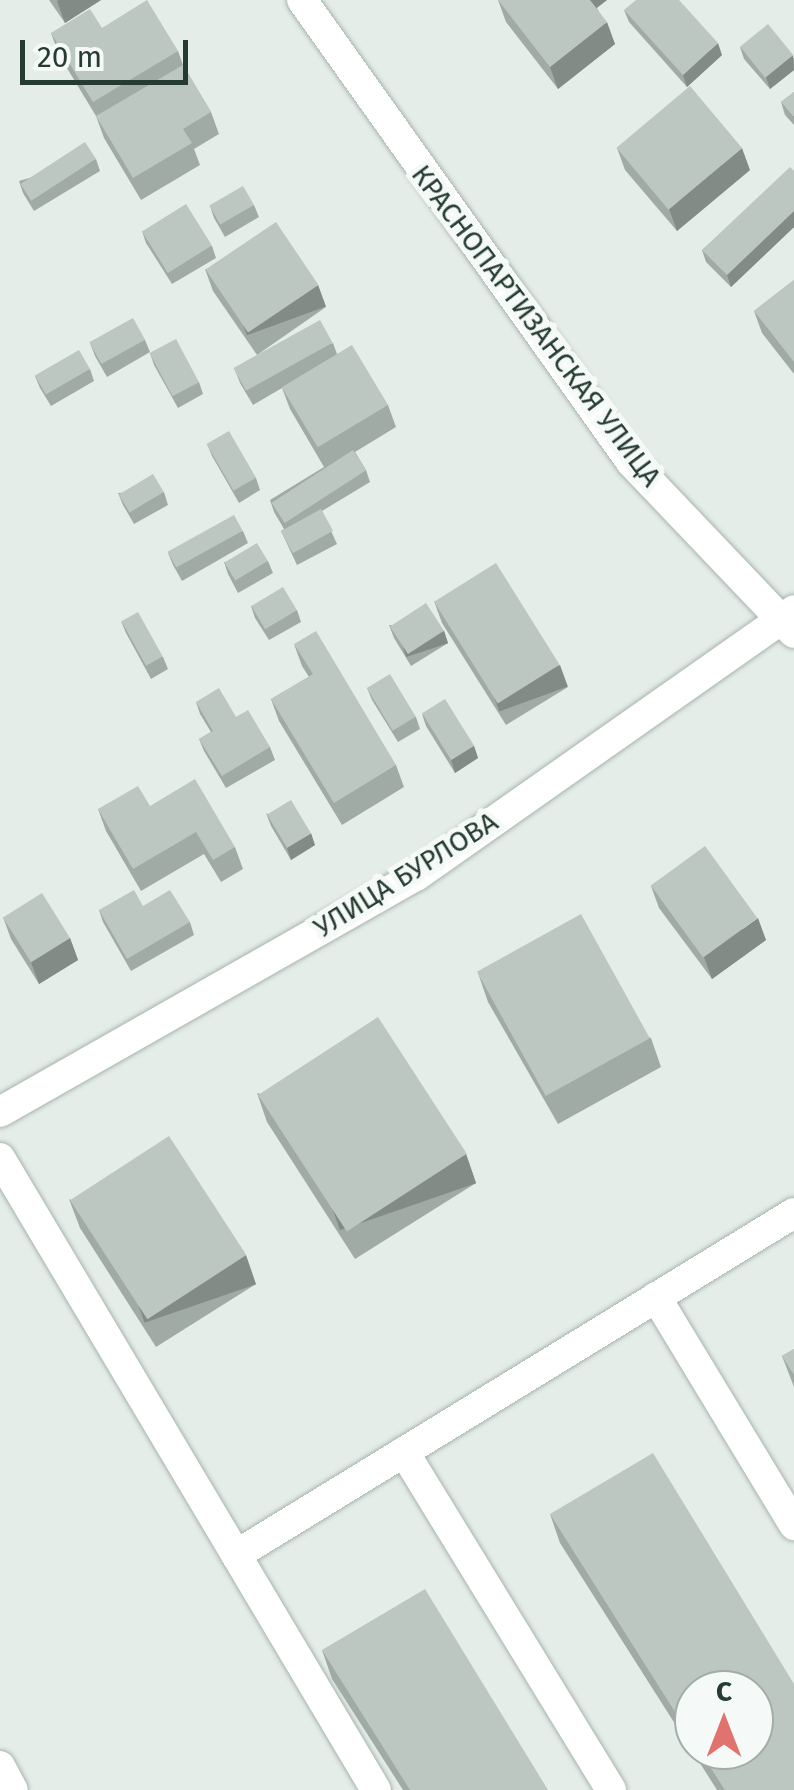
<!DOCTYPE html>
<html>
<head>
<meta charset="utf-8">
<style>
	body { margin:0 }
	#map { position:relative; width:794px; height:1790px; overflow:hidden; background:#e5ede8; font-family:"Fira Sans",sans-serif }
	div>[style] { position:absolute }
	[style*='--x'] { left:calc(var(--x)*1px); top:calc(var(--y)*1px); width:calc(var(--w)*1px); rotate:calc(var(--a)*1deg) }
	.roads { filter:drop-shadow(0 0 2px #a8b4ae) drop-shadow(0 0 2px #a8b4ae) }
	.minor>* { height:30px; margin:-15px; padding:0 15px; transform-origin:15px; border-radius:15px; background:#fff }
	.wall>* { inset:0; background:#a1aba5 }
	.shaded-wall>* { inset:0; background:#838b86; transform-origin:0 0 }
	.building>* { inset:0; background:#bbc7c0; transform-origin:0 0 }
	span { translate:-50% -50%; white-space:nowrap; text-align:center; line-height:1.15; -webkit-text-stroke:10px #f5f9f7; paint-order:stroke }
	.street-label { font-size:28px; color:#263c32 }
	.north { position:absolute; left:674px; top:1670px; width:100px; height:100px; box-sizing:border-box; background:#f5f9f7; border:2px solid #a2ada8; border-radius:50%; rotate:0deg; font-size:28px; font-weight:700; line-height:40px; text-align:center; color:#263c32 }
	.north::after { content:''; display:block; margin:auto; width:35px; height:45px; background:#e1736f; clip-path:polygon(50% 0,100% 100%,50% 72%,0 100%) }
	.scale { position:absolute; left:20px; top:40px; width:168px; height:45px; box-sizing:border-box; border:5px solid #263c32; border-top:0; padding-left:12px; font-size:30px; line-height:35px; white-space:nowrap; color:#263c32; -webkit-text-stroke:8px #f5f9f7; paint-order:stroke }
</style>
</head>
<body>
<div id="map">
	<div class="roads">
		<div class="minor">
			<div style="--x:302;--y:0;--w:567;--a:54.54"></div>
			<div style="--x:631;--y:462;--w:236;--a:46.4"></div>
			<div style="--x:0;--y:1112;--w:478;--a:-29.6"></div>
			<div style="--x:416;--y:876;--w:462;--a:-35.1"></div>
			<div style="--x:0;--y:1158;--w:735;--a:59.25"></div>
			<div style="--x:656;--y:1297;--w:267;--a:58.8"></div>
			<div style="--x:404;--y:1452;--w:396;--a:58.5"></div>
			<div style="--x:236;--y:1555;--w:654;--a:-31.5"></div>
			<div style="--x:0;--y:1766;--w:27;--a:62"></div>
		</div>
	</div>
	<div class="wall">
		<div style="clip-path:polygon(49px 0,101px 0,65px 23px)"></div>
		<div style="clip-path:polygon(498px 0,607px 0,597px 8px,615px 44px,558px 89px,506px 22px)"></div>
		<div style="clip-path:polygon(624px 10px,722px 55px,687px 87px,629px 22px)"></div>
		<div style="clip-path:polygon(102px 28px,178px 51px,183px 65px,211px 112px,219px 134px,194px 149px,200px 165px,141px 200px,104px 138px,96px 116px,59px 55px,51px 33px)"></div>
		<div style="clip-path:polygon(740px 47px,794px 58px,794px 70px,770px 89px,744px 59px)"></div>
		<div style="clip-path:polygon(794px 92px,794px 125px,785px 115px,781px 102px)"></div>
		<div style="clip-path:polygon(617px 148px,750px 170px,677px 231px,625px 170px)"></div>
		<div style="clip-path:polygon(96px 159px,100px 171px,34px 211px,23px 193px,19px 181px)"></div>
		<div style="clip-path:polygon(794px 171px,794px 227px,731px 287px,706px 262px,702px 250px)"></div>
		<div style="clip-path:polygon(254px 205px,259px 217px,225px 237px,214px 218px,210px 206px)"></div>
		<div style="clip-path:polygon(142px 231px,212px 246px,216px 258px,172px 284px,146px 243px)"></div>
		<div style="clip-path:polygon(205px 269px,318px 285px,326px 307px,257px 355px,213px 291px)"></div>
		<div style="clip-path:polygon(794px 280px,794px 374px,762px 333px,754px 311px)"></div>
		<div style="clip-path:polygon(145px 340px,150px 352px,107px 377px,95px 356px,90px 343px)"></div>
		<div style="clip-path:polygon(333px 343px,337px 354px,388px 405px,396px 427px,355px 452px,366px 470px,370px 482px,322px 511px,337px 544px,297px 565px,281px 531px,284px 529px,274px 512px,270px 500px,324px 467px,290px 409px,282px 388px,253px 405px,240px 383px,235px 370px)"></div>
		<div style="clip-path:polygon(150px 353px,199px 382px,203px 394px,178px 408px,154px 365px)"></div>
		<div style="clip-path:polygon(90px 369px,94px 381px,51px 406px,40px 388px,35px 376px)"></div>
		<div style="clip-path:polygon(207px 444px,256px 478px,260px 490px,239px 503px,212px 456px)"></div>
		<div style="clip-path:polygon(164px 492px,168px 505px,134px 524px,123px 505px,118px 493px)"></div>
		<div style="clip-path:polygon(243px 531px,248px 543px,182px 581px,173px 565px,168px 553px)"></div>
		<div style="clip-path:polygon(268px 561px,273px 573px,238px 593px,228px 574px,224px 562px)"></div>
		<div style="clip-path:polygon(434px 601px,568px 687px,506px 725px,442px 623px)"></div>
		<div style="clip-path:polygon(251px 606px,297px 610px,301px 622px,269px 640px,255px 618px)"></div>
		<div style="clip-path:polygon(121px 621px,163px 657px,168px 669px,151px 679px,126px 633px)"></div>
		<div style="clip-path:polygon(389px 625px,444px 631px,448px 643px,411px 666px,394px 638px)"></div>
		<div style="clip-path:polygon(294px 644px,396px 765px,404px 787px,342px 825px,279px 721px,271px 699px,309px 677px,302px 666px)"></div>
		<div style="clip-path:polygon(367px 688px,416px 717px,420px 729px,398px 742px,372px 700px)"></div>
		<div style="clip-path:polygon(196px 702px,236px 717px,270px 747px,275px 760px,226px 788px,204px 751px,199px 739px,211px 732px,200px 714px)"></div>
		<div style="clip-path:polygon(422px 714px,474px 746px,478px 758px,455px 773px,426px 726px)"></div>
		<div style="clip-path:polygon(150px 806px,235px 847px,243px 869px,221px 882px,204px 854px,141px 891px,106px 831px,98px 809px)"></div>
		<div style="clip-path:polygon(266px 813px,315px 845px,291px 860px,271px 826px)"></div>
		<div style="clip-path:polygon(651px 886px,766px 940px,712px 979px,659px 908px)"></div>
		<div style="clip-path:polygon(143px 906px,190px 922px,194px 935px,131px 971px,103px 922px,99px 910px)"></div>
		<div style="clip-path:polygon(3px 917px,70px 938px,78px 960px,39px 984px,11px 939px)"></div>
		<div style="clip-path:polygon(478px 973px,651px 1038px,661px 1067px,558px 1124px,488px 1002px)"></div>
		<div style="clip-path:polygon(257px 1093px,466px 1154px,476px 1183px,355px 1259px,267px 1122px)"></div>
		<div style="clip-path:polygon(69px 1199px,256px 1284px,156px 1347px,80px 1228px)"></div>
		<div style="clip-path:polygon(794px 1349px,794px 1387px,782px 1356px)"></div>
		<div style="clip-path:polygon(evenodd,550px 1514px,794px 1790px,717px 1790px,560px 1543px,550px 1514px,694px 1690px,754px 1750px,694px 1750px,694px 1690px)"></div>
		<div style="clip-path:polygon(322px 1650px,548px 1790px,403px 1790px,332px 1679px)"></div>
	</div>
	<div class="shaded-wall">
		<div style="clip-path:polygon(59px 0,101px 0,65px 23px,57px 1px)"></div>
		<div style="clip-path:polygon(587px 0,607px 0,591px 12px)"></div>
		<div style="clip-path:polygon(607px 22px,615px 44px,558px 89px,550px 67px)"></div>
		<div style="clip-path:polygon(718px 43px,722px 55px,687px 87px,683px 75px)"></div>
		<div style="clip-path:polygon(793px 55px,794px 70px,770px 89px,766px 77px)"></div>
		<div style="clip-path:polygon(742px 148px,750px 170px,677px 231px,669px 209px)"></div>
		<div style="clip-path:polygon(794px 211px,794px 227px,731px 287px,727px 275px)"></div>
		<div style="left:318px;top:285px;width:23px;height:84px;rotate:70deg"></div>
		<div style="left:444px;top:631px;width:13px;height:44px;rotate:72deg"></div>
		<div style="left:560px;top:665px;width:23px;height:73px;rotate:70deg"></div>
		<div style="clip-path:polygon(474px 746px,478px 758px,455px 773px,451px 760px)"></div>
		<div style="clip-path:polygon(311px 833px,315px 845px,291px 860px,287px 848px)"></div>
		<div style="clip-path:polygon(758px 918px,766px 940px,712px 979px,704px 957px)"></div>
		<div style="clip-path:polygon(70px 938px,78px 960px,39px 984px,31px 962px)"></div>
		<div style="left:466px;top:1154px;width:31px;height:144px;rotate:71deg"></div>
		<div style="left:246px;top:1255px;width:31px;height:118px;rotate:71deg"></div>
	</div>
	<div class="building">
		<div style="clip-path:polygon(147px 0,178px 51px,93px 102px,51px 33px,90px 9px,102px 28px)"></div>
		<div style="clip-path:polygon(498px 0,590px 0,607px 22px,550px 67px)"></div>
		<div style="clip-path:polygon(636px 0,679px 0,718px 43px,683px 75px,624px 10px)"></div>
		<div style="left:768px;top:24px;width:40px;height:36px;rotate:51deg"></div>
		<div style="clip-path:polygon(183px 65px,211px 112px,183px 129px,192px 143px,133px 178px,96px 116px)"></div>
		<div style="left:690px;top:86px;width:81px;height:96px;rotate:50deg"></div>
		<div style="clip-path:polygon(794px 92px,794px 116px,793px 116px,781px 102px)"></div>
		<div style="left:85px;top:142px;width:20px;height:77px;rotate:57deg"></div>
		<div style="clip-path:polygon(790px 167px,794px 171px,794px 211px,727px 275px,702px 250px)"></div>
		<div style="left:243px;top:186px;width:22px;height:39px;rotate:60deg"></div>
		<div style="left:186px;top:204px;width:49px;height:52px;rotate:58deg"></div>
		<div style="left:276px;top:222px;width:76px;height:85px;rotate:56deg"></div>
		<div style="clip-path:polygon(794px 280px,794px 362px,754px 311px)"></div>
		<div style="left:133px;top:318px;width:25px;height:50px;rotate:61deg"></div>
		<div style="left:320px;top:320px;width:26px;height:99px;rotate:61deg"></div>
		<div style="left:176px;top:339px;width:49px;height:30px;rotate:62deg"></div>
		<div style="left:352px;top:345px;width:70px;height:82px;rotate:59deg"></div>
		<div style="left:79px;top:350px;width:22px;height:51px;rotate:60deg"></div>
		<div style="left:229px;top:431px;width:54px;height:26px;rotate:60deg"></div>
		<div style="left:353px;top:450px;width:24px;height:97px;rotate:57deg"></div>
		<div style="left:153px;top:474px;width:21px;height:40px;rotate:59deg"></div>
		<div style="left:321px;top:509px;width:25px;height:46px;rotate:61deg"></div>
		<div style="left:234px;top:515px;width:18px;height:76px;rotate:61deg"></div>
		<div style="left:257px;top:543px;width:21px;height:38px;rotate:59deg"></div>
		<div style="left:496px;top:563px;width:120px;height:73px;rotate:58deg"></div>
		<div style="left:283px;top:587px;width:27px;height:37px;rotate:59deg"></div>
		<div style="left:426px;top:603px;width:33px;height:43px;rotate:57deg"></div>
		<div style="left:138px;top:612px;width:51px;height:19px;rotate:61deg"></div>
		<div style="clip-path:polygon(316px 631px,396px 765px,334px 803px,271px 699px,313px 674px,294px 644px)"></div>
		<div style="left:390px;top:674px;width:50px;height:27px;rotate:59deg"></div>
		<div style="clip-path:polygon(219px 688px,236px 717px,248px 710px,270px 747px,222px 776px,199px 739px,213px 731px,196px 702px)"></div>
		<div style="left:445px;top:699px;width:55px;height:27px;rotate:58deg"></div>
		<div style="clip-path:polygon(195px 779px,235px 847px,213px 860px,196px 832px,133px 869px,98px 809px,138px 786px,150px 806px)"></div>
		<div style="left:291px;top:800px;width:39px;height:28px;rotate:59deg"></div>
		<div style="left:705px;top:846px;width:89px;height:67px;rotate:54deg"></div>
		<div style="clip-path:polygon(134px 890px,143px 906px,170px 890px,190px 922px,127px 959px,99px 910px)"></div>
		<div style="left:42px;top:893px;width:53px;height:46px;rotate:58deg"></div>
		<div style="left:581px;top:914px;width:142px;height:119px;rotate:61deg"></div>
		<div style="left:378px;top:1017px;width:163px;height:143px;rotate:57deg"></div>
		<div style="left:169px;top:1136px;width:142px;height:118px;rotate:57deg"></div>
		<div style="clip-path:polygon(794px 1349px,794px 1375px,782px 1356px)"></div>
		<div style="clip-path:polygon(653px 1453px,794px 1684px,794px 1790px,725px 1790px,699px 1750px,754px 1750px,754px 1690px,694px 1690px,694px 1742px,550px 1514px)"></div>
		<div style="clip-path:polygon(425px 1589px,548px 1790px,410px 1790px,322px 1650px)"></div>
	</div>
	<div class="street-label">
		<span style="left:536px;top:326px;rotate:53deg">КРАСНОПАРТИЗАНСКАЯ УЛИЦА</span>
		<span style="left:406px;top:875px;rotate:-32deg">УЛИЦА БУРЛОВА</span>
	</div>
	<div class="north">С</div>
	<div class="scale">20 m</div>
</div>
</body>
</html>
